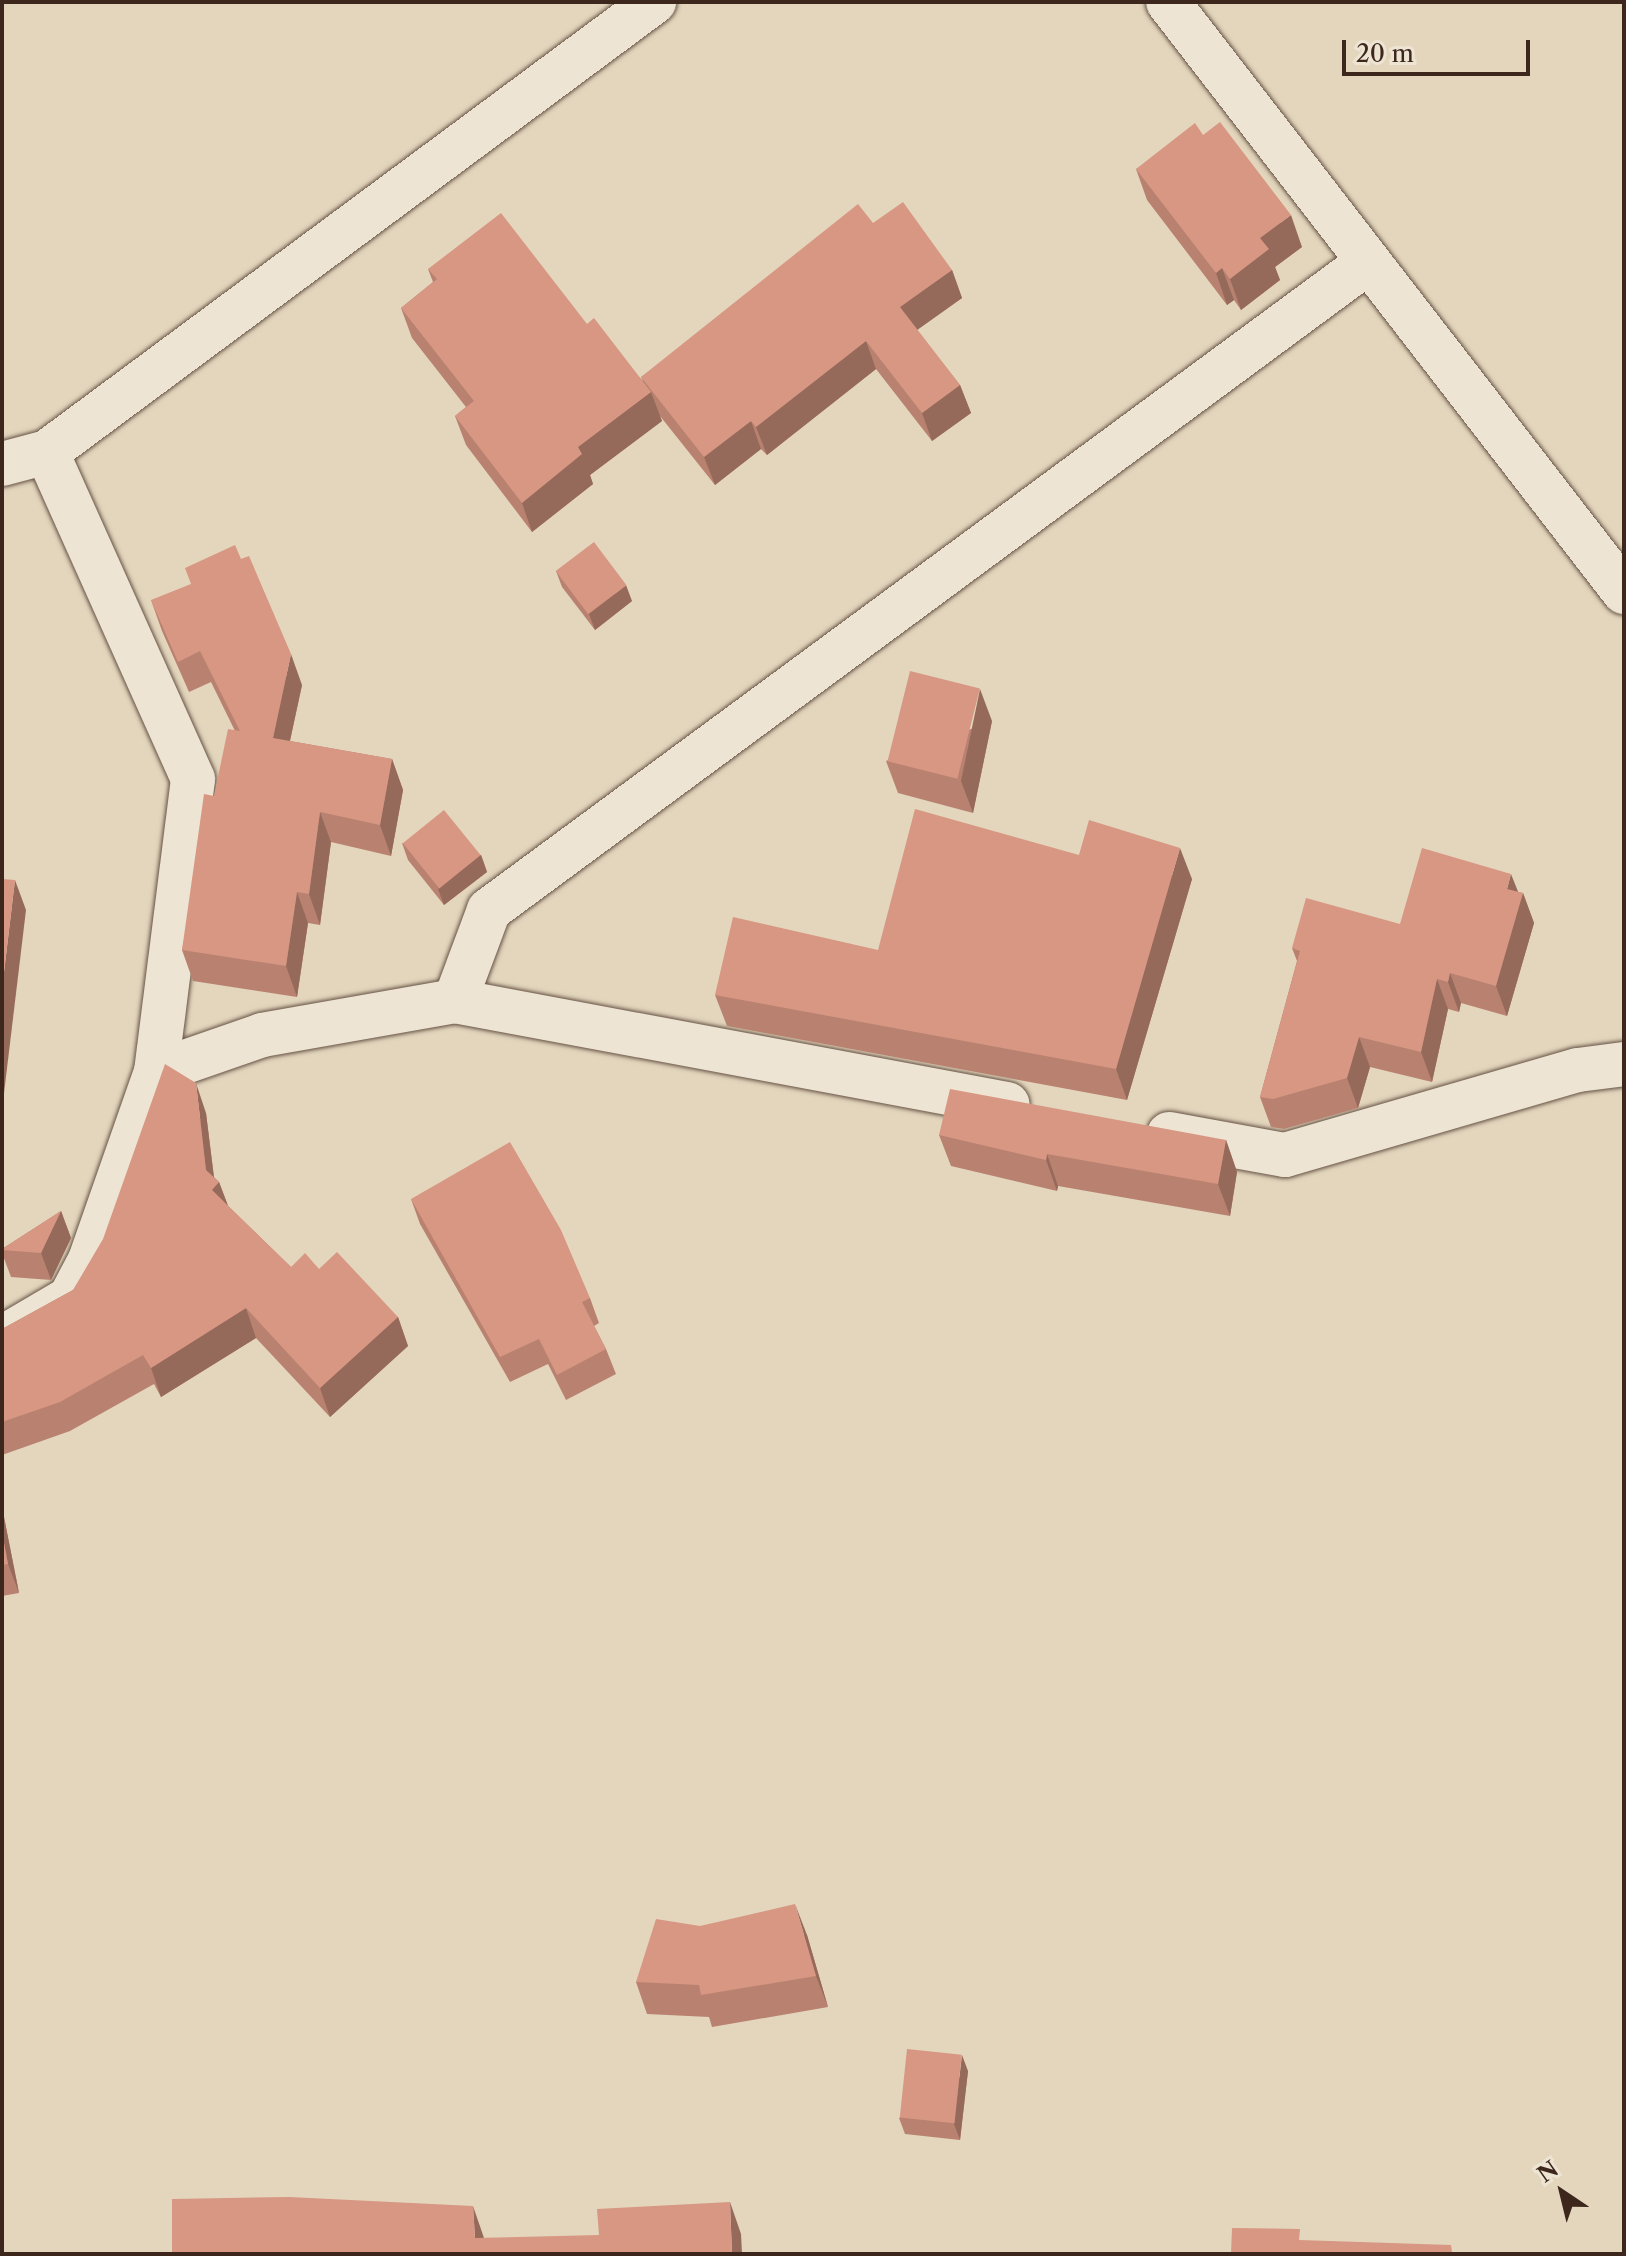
<!DOCTYPE html>
<html>
<head>
<meta charset="utf-8">
<style>
	body { margin:0 }
	#map { position:relative; width:1626px; height:2256px; overflow:hidden; background:#e3d6bd; font-family:"Libre Caslon Text",serif }
	div>[style] { position:absolute }
	[style*='--x'] { left:calc(var(--x)*1px); top:calc(var(--y)*1px); width:calc(var(--w)*1px); rotate:calc(var(--a)*1deg) }
	.roads { filter:drop-shadow(0 0 2px #665244) drop-shadow(0 0 2px #665244) }
	.street>* { height:44px; margin:-22px; padding:0 22px; transform-origin:22px; border-radius:22px; background:#ede4d4 }
	.wall>* { inset:0; background:#b98270 }
	.shaded-wall>* { inset:0; background:#966a5b }
	.building>* { inset:0; background:#d79782; transform-origin:0 0 }
	span { translate:-50% -50%; white-space:nowrap; text-align:center; line-height:1.15; -webkit-text-stroke:6px #ede4d4; paint-order:stroke }
	.frame { position:absolute; inset:0; border:4px solid #3d261b; pointer-events:none }
	.north { position:absolute; left:1522px; top:2152px; width:80px; height:80px; -webkit-text-stroke:6px #ede4d4; paint-order:stroke; rotate:325deg; font-size:22px; font-weight:700; line-height:32px; text-align:center; color:#3d261b }
	.north::after { content:''; display:block; margin:auto; width:28px; height:36px; background:#3d261b; clip-path:polygon(50% 0,100% 100%,50% 72%,0 100%) }
	.scale { position:absolute; left:1342px; top:40px; width:188px; height:36px; box-sizing:border-box; border:4px solid #3d261b; border-top:0; padding-left:10px; font-size:24px; line-height:28px; white-space:nowrap; color:#3d261b; -webkit-text-stroke:6px #ede4d4; paint-order:stroke }
</style>
</head>
<body>
<div id="map">
	<div class="roads">
		<div class="street">
			<div style="--x:1168;--y:2;--w:746;--a:52.3"></div>
			<div style="--x:2;--y:464;--w:47;--a:-14.9"></div>
			<div style="--x:47;--y:452;--w:756;--a:-36.55"></div>
			<div style="--x:455;--y:1001;--w:97;--a:-69.5"></div>
			<div style="--x:489;--y:910;--w:1091;--a:-36.39"></div>
			<div style="--x:156;--y:1072;--w:112;--a:-19.2"></div>
			<div style="--x:262;--y:1035;--w:196;--a:-10"></div>
			<div style="--x:455;--y:1001;--w:562;--a:10.57"></div>
			<div style="--x:1169;--y:1134;--w:118;--a:10.3"></div>
			<div style="--x:1285;--y:1155;--w:305;--a:-16.2"></div>
			<div style="--x:1578;--y:1070;--w:46;--a:-7.4"></div>
			<div style="--x:2;--y:1338;--w:79;--a:-30.5"></div>
			<div style="--x:70;--y:1298;--w:43;--a:-62.2"></div>
			<div style="--x:90;--y:1260;--w:199;--a:-70.7"></div>
			<div style="--x:156;--y:1072;--w:295;--a:-82.8"></div>
			<div style="--x:193;--y:779;--w:358;--a:-114.1"></div>
		</div>
	</div>
	<div class="wall">
		<div style="clip-path:polygon(1203px 135px,1302px 247px,1275px 267px,1280px 280px,1241px 310px,1234px 300px,1227px 305px,1147px 200px,1136px 169px)"></div>
		<div style="clip-path:polygon(873px 223px,952px 270px,962px 298px,917px 330px,960px 385px,971px 413px,932px 441px,876px 369px,767px 455px,761px 449px,715px 485px,660px 416px,662px 421px,590px 475px,593px 484px,532px 532px,466px 445px,455px 416px,466px 407px,412px 338px,401px 308px,433px 282px,428px 269px,587px 324px,643px 381px,641px 377px)"></div>
		<div style="clip-path:polygon(556px 571px,632px 601px,595px 630px,562px 587px)"></div>
		<div style="clip-path:polygon(151px 600px,302px 685px,290px 741px,392px 759px,403px 790px,391px 856px,331px 842px,320px 925px,308px 923px,297px 997px,193px 981px,182px 950px,214px 796px,235px 731px,211px 682px,189px 692px,162px 631px)"></div>
		<div style="clip-path:polygon(992px 721px,973px 813px,898px 793px,886px 761px)"></div>
		<div style="clip-path:polygon(402px 843px,481px 855px,487px 872px,444px 905px,408px 860px)"></div>
		<div style="clip-path:polygon(1079px 855px,1192px 879px,1127px 1100px,727px 1026px,715px 995px,878px 950px)"></div>
		<div style="clip-path:polygon(1518px 892px,1523px 893px,1534px 923px,1507px 1016px,1461px 1003px,1459px 1012px,1448px 1009px,1432px 1082px,1370px 1067px,1358px 1108px,1284px 1129px,1271px 1127px,1260px 1097px,1297px 961px,1292px 948px,1400px 924px)"></div>
		<div style="clip-path:polygon(206px 1113px,214px 1177px,219px 1182px,228px 1206px,291px 1267px,319px 1269px,398px 1317px,408px 1346px,330px 1417px,256px 1338px,161px 1397px,154px 1384px,70px 1431px,2px 1455px,2px 1329px,73px 1290px)"></div>
		<div style="clip-path:polygon(939px 1135px,1226px 1140px,1237px 1172px,1230px 1216px,1058px 1186px,1057px 1191px,951px 1166px)"></div>
		<div style="clip-path:polygon(411px 1199px,590px 1298px,599px 1323px,594px 1326px,606px 1349px,616px 1374px,566px 1400px,548px 1364px,510px 1382px,420px 1224px)"></div>
		<div style="clip-path:polygon(61px 1211px,71px 1238px,51px 1280px,11px 1277px,2px 1253px,2px 1249px)"></div>
		<div style="clip-path:polygon(2px 1507px,19px 1593px,2px 1596px)"></div>
		<div style="clip-path:polygon(700px 1926px,807px 1935px,828px 2007px,712px 2027px,709px 2017px,647px 2014px,636px 1982px)"></div>
		<div style="clip-path:polygon(968px 2071px,960px 2140px,905px 2134px,899px 2118px)"></div>
	</div>
	<div class="shaded-wall">
		<div style="clip-path:polygon(1291px 215px,1302px 247px,1275px 267px,1280px 280px,1241px 310px,1230px 279px,1260px 238px)"></div>
		<div style="clip-path:polygon(1222px 268px,1234px 300px,1227px 305px,1216px 273px)"></div>
		<div style="clip-path:polygon(952px 270px,962px 298px,910px 335px,900px 307px)"></div>
		<div style="clip-path:polygon(866px 341px,876px 369px,767px 455px,756px 427px)"></div>
		<div style="clip-path:polygon(960px 385px,971px 413px,932px 441px,922px 413px)"></div>
		<div style="clip-path:polygon(651px 392px,662px 421px,590px 475px,593px 484px,532px 532px,522px 503px,578px 447px)"></div>
		<div style="clip-path:polygon(751px 421px,761px 449px,715px 485px,704px 457px)"></div>
		<div style="clip-path:polygon(626px 585px,632px 601px,595px 630px,589px 614px)"></div>
		<div style="clip-path:polygon(291px 654px,302px 685px,284px 768px,273px 738px)"></div>
		<div style="clip-path:polygon(980px 689px,992px 721px,973px 813px,961px 781px)"></div>
		<div style="clip-path:polygon(392px 759px,403px 790px,391px 856px,380px 825px)"></div>
		<div style="clip-path:polygon(320px 812px,331px 842px,320px 925px,309px 894px)"></div>
		<div style="clip-path:polygon(1180px 848px,1192px 879px,1127px 1100px,1116px 1069px)"></div>
		<div style="clip-path:polygon(481px 855px,487px 872px,444px 905px,438px 889px)"></div>
		<div style="clip-path:polygon(1511px 874px,1521px 899px,1523px 893px,1534px 923px,1507px 1016px,1496px 986px,1507px 889px)"></div>
		<div style="clip-path:polygon(15px 880px,26px 910px,2px 1110px,2px 989px)"></div>
		<div style="clip-path:polygon(297px 892px,308px 923px,297px 997px,286px 966px)"></div>
		<div style="clip-path:polygon(1450px 973px,1461px 1003px,1459px 1012px,1448px 982px)"></div>
		<div style="clip-path:polygon(1437px 979px,1448px 1009px,1432px 1082px,1421px 1052px)"></div>
		<div style="clip-path:polygon(1359px 1037px,1370px 1067px,1358px 1108px,1347px 1078px)"></div>
		<div style="clip-path:polygon(196px 1083px,206px 1113px,215px 1186px,219px 1182px,230px 1211px,212px 1190px,206px 1170px)"></div>
		<div style="clip-path:polygon(1226px 1140px,1237px 1172px,1230px 1216px,1218px 1184px)"></div>
		<div style="clip-path:polygon(1047px 1154px,1058px 1186px,1057px 1191px,1046px 1160px)"></div>
		<div style="clip-path:polygon(61px 1211px,71px 1238px,51px 1280px,41px 1253px)"></div>
		<div style="clip-path:polygon(246px 1308px,256px 1338px,161px 1397px,151px 1368px)"></div>
		<div style="clip-path:polygon(398px 1317px,408px 1346px,330px 1417px,320px 1388px)"></div>
		<div style="clip-path:polygon(2px 1507px,19px 1593px,8px 1564px,2px 1532px)"></div>
		<div style="clip-path:polygon(795px 1904px,807px 1935px,828px 2007px,816px 1976px)"></div>
		<div style="clip-path:polygon(962px 2055px,968px 2071px,960px 2140px,954px 2124px)"></div>
		<div style="clip-path:polygon(730px 2202px,741px 2234px,742px 2254px,732px 2254px)"></div>
		<div style="clip-path:polygon(473px 2206px,484px 2238px,475px 2238px)"></div>
	</div>
	<div class="building">
		<div style="clip-path:polygon(1220px 122px,1291px 215px,1260px 238px,1269px 249px,1230px 279px,1222px 268px,1216px 273px,1136px 169px,1195px 123px,1203px 135px)"></div>
		<div style="clip-path:polygon(903px 202px,952px 270px,900px 307px,960px 385px,922px 413px,866px 341px,756px 427px,751px 421px,704px 457px,641px 377px,858px 204px,873px 223px)"></div>
		<div style="clip-path:polygon(501px 213px,587px 324px,594px 318px,651px 392px,578px 447px,582px 454px,522px 503px,455px 416px,474px 401px,401px 308px,437px 279px,428px 269px)"></div>
		<div style="left:594px;top:542px;width:54px;height:48px;rotate:53deg"></div>
		<div style="clip-path:polygon(235px 545px,241px 559px,249px 556px,291px 654px,273px 738px,392px 759px,380px 825px,320px 812px,309px 894px,297px 892px,286px 966px,182px 950px,204px 794px,214px 796px,228px 729px,240px 731px,200px 651px,178px 662px,151px 600px,191px 584px,185px 568px)"></div>
		<div style="left:910px;top:671px;width:72px;height:93px;rotate:14deg"></div>
		<div style="clip-path:polygon(915px 809px,1079px 855px,1089px 820px,1180px 848px,1116px 1069px,715px 995px,733px 917px,878px 950px)"></div>
		<div style="left:444px;top:810px;width:58px;height:53px;rotate:51deg"></div>
		<div style="clip-path:polygon(1422px 848px,1511px 874px,1507px 889px,1523px 893px,1496px 986px,1450px 973px,1448px 982px,1437px 979px,1421px 1052px,1359px 1037px,1347px 1078px,1273px 1099px,1260px 1097px,1300px 951px,1292px 948px,1306px 898px,1400px 924px)"></div>
		<div style="clip-path:polygon(2px 879px,15px 880px,2px 989px)"></div>
		<div style="clip-path:polygon(165px 1064px,196px 1083px,206px 1170px,219px 1182px,212px 1190px,291px 1267px,305px 1253px,319px 1269px,337px 1252px,398px 1317px,320px 1388px,246px 1308px,151px 1368px,143px 1355px,60px 1402px,2px 1422px,2px 1329px,73px 1290px,103px 1239px)"></div>
		<div style="clip-path:polygon(950px 1089px,1226px 1140px,1218px 1184px,1047px 1154px,1046px 1160px,939px 1135px)"></div>
		<div style="clip-path:polygon(510px 1142px,561px 1230px,590px 1298px,582px 1302px,606px 1349px,557px 1375px,539px 1339px,500px 1357px,411px 1199px)"></div>
		<div style="clip-path:polygon(61px 1211px,41px 1253px,2px 1250px,2px 1249px)"></div>
		<div style="clip-path:polygon(2px 1532px,8px 1564px,2px 1565px)"></div>
		<div style="clip-path:polygon(795px 1904px,816px 1976px,701px 1995px,699px 1985px,636px 1982px,656px 1919px,700px 1926px)"></div>
		<div style="left:907px;top:2049px;width:55px;height:69px;rotate:6deg"></div>
		<div style="clip-path:polygon(289px 2197px,473px 2206px,475px 2238px,599px 2235px,597px 2209px,730px 2202px,732px 2254px,172px 2254px,172px 2199px)"></div>
		<div style="clip-path:polygon(1232px 2228px,1300px 2229px,1299px 2240px,1451px 2245px,1452px 2252px,1499px 2252px,1499px 2254px,1231px 2254px)"></div>
	</div>
	<div class="frame"></div>
	<div class="north">N</div>
	<div class="scale">20 m</div>
</div>
</body>
</html>
